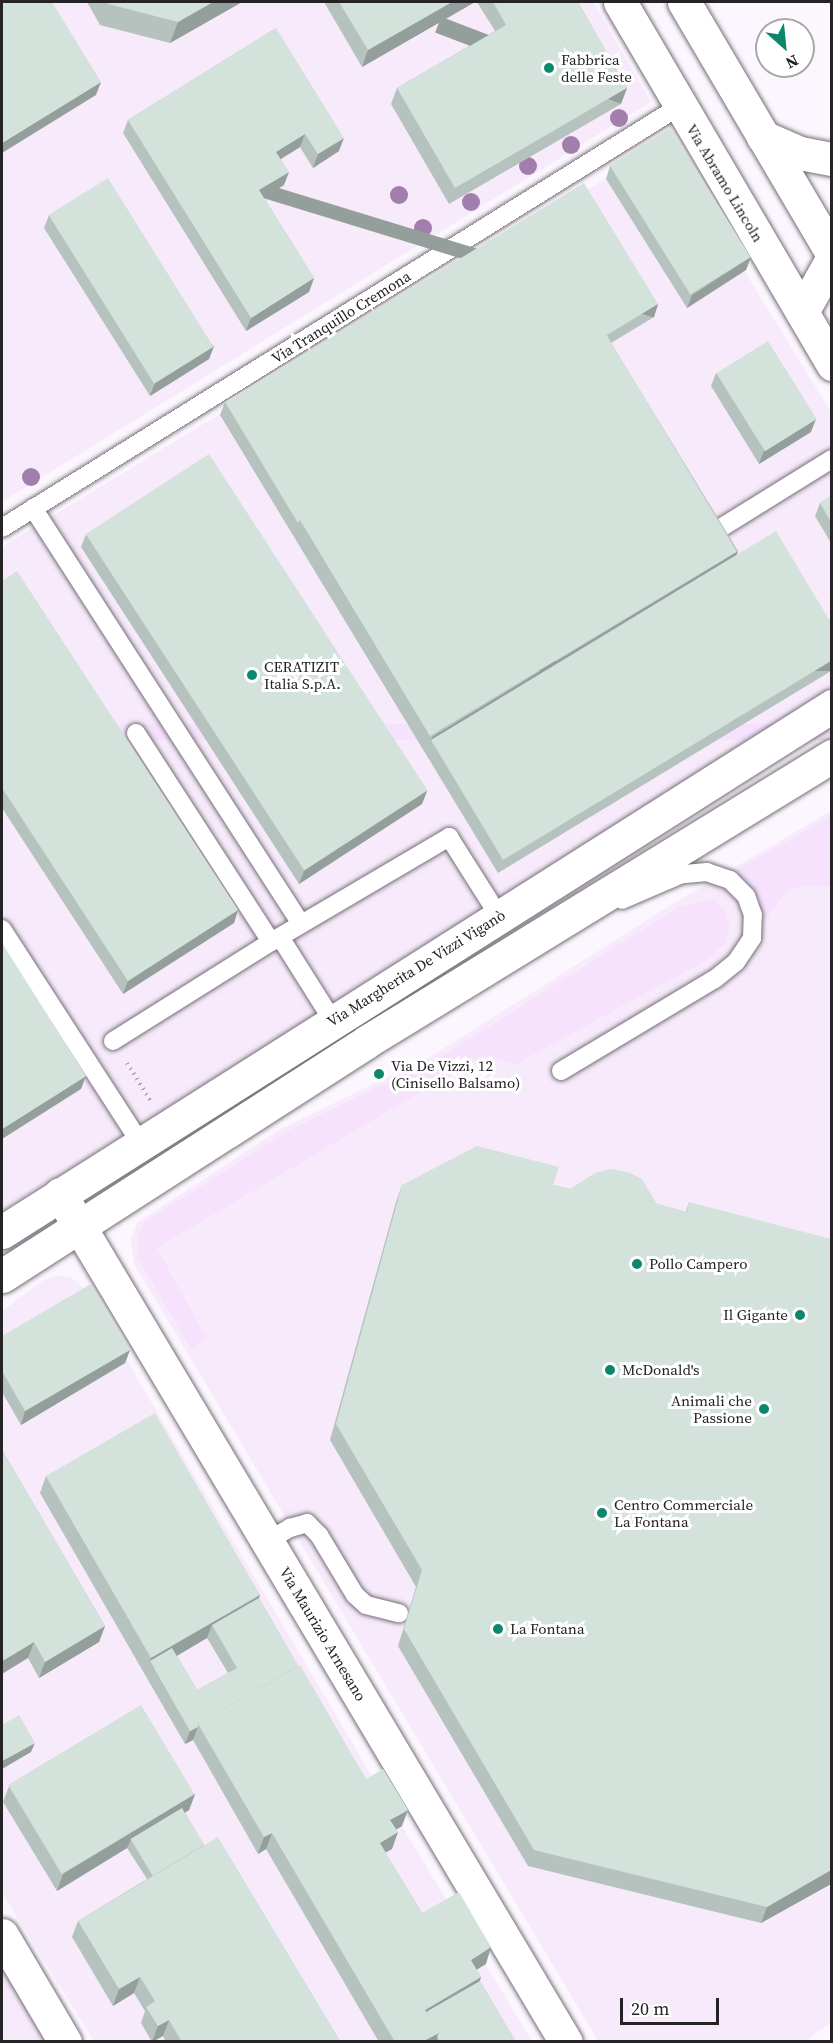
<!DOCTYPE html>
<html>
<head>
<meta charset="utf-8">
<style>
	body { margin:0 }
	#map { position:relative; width:833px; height:2043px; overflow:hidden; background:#fcf6fe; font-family:"Source Serif 4",serif }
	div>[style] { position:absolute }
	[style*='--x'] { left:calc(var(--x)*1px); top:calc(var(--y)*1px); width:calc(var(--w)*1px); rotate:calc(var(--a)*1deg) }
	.built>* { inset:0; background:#f7eafb }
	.green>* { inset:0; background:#f6e2fd; transform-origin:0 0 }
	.path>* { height:4px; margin-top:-2px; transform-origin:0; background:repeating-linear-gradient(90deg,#aca7ad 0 1.5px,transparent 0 6px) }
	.roads { filter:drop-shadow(0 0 2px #766f78) drop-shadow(0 0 2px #766f78) }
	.lane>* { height:18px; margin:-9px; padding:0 9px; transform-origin:9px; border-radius:9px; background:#fff }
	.street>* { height:33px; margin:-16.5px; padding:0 16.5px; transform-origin:16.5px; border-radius:16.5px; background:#fff }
	.secondary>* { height:33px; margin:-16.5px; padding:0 16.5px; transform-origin:16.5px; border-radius:16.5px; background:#fff }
	.trees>* { width:18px; height:18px; margin:-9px; border-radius:50%; background:#a17eac }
	.wall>* { inset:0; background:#b6c2bd }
	.shaded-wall>* { inset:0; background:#949e9a; transform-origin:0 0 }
	.building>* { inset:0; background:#d4e2dc; transform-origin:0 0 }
	.dots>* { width:16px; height:16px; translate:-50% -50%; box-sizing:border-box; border:3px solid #fff; border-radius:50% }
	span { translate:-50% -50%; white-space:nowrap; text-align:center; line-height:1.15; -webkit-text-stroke:6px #fff; paint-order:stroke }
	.poi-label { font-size:15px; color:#252326 }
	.left { translate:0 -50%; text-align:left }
	.right { translate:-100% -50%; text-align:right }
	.street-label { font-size:15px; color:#252326 }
	.frame { position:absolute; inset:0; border:3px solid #252326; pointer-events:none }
	.north { position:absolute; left:755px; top:18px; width:60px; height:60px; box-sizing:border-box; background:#fff; border:2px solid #a8a7a8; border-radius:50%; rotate:153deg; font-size:16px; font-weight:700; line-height:24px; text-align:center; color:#252326 }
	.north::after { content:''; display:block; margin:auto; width:21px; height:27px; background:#0d8769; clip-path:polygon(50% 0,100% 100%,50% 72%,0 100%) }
	.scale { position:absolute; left:620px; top:1998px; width:99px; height:27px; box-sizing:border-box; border:3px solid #252326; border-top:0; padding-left:8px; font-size:18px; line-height:21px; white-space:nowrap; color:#252326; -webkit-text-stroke:4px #fff; paint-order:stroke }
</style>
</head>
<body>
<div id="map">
	<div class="built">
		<div style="clip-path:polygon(2px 2px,593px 2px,651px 102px,2px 502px)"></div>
		<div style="clip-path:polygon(665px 142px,831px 412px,831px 696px,2px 1211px,2px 547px)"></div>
		<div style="clip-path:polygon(831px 811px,831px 2022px,806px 2041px,598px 2041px,134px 1264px,131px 1240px,137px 1223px,279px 1130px,435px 1054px,671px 905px)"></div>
		<div style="clip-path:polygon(58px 1275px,72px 1278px,91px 1295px,140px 1383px,377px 1785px,532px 2041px,94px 2041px,2px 1893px,2px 1311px,42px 1281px)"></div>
		<div style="clip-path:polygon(2px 1968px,45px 2041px,2px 2041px)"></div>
	</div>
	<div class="green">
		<div style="left:831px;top:724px;width:16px;height:858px;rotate:90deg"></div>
		<div style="clip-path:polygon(831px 816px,831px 886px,803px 885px,787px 891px,764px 920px,760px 903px,750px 885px,732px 873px)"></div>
		<div style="clip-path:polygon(713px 899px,725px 910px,730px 925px,726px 943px,708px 959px,516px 1064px,481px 1056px,157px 1248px,207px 1339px,191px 1349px,137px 1256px,137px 1238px,145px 1222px,288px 1131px,447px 1053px,680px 906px)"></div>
	</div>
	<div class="path">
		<div style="--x:127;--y:1063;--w:44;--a:58.1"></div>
	</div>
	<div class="roads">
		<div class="lane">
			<div style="--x:33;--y:508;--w:495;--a:57.2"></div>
			<div style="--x:2;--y:528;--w:799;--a:-31.9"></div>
			<div style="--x:719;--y:529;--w:133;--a:-31.8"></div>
			<div style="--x:136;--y:733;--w:249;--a:57.1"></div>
			<div style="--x:2;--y:929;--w:254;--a:57.1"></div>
			<div style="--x:280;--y:937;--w:99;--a:57.8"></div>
			<div style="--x:113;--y:1041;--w:186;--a:-32.1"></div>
			<div style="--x:271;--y:942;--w:207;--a:-30.5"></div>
			<div style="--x:449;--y:837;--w:93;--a:57.7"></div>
			<div style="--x:561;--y:1071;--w:179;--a:-30.9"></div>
			<div style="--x:715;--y:979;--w:27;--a:-39"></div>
			<div style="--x:736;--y:962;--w:29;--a:-56"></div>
			<div style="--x:752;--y:938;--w:23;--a:-88"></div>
			<div style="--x:753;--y:915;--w:20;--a:-110"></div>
			<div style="--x:746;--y:896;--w:23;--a:-135"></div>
			<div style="--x:730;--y:880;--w:24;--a:-161"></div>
			<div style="--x:707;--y:872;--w:25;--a:175"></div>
			<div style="--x:682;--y:874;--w:65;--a:156.6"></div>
			<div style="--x:268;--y:1541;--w:26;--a:-31"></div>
			<div style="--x:290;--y:1528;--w:18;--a:-16"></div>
			<div style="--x:307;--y:1523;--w:17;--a:45"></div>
			<div style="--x:319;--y:1535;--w:70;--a:59"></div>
			<div style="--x:355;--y:1595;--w:15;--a:42"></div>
			<div style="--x:366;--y:1605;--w:34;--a:14"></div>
		</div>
		<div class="street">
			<div style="--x:763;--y:137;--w:40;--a:23.4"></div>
			<div style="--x:800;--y:153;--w:33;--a:11"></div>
			<div style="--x:802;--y:312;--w:61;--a:-60.5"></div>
			<div style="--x:60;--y:1194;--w:987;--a:59.18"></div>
			<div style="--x:2;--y:1232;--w:983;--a:-32.36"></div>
			<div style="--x:2;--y:1276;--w:433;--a:-32.7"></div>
			<div style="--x:366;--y:1042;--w:547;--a:-31.54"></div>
			<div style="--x:2;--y:1935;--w:124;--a:59.5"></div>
		</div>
		<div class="secondary">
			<div style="--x:620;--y:2;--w:420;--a:59.6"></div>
			<div style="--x:684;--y:2;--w:291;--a:59.5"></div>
		</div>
	</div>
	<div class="trees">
		<div style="left:619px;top:118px"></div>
		<div style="left:571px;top:145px"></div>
		<div style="left:528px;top:166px"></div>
		<div style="left:399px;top:195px"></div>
		<div style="left:471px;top:202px"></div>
		<div style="left:423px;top:228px"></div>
		<div style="left:31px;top:477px"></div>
	</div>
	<div class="wall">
		<div style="clip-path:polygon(87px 2px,242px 2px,170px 43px,100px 25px)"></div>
		<div style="clip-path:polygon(324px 2px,475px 2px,362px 67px)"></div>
		<div style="clip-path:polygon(477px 2px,578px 2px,627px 88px,621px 104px,449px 204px,391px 104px,397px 88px,495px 31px)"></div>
		<div style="clip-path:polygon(276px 28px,339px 151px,313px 168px,300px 147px,281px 159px,284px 185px,264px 198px,314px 278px,309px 292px,246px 331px,123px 133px,128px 120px)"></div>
		<div style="clip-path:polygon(610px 166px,751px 257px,746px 270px,687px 308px,606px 179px)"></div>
		<div style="clip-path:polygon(49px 215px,214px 346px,209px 359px,150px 396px,44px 228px)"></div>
		<div style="clip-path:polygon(658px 304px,654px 317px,611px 343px,738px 551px,737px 554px,830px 621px,831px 616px,831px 671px,498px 873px,220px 415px,225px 402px)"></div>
		<div style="clip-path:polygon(716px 373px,811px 432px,759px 464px,711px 386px)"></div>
		<div style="clip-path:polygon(831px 496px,831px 543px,815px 516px,820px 503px)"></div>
		<div style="clip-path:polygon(86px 534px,427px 791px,422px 804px,299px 884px,81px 547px)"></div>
		<div style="clip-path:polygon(2px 581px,238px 910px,234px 923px,123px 994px,2px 808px)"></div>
		<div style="clip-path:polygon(402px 1185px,553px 1185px,570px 1189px,657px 1204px,686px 1212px,689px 1202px,831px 1884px,761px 1923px,528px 1866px,398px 1646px,416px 1587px,330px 1440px,396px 1202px)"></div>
		<div style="clip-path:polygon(2px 1336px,130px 1350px,125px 1363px,21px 1425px,2px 1392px)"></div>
		<div style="clip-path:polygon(2px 1450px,105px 1626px,99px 1642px,39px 1678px,28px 1658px)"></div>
		<div style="clip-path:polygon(evenodd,46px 1476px,260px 1595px,259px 1598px,298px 1666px,366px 1779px,402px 1826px,396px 1830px,392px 1849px,385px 1852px,422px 1913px,486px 1964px,476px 1969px,481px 1977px,480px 1981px,516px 2042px,379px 2042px,266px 1849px,258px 1854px,193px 1740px,185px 1744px,40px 1493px,46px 1476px,207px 1638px,228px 1673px,197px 1690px,177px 1656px,207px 1638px)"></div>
		<div style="clip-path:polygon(9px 1786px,195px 1794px,189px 1810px,185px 1813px,204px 1845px,341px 2042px,166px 2042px,163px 2036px,152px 2042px,141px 2023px,145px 2011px,134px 1993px,113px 2006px,72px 1937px,78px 1921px,147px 1879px,127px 1848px,57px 1891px,3px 1802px)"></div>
	</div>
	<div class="shaded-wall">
		<div style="clip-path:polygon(213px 2px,242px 2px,170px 43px,178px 22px)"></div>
		<div style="clip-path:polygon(452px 2px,475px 2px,362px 67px,368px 50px)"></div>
		<div style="clip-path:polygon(101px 82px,96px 95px,2px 153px,2px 143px)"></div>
		<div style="left:627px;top:88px;width:17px;height:199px;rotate:111deg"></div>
		<div style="clip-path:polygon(305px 134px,300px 147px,271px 165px,276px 152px)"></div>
		<div style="clip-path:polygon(344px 138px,339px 151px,313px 168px,318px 154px)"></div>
		<div style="clip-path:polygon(289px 172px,284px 185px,255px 203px,259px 190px)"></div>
		<div style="clip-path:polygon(751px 257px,746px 270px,687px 308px,692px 295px)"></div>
		<div style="clip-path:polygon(314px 278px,309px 292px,246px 331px,251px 318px)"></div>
		<div style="left:658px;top:304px;width:14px;height:418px;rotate:107deg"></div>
		<div style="clip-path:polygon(214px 346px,209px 359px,150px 396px,155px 383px)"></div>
		<div style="clip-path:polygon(816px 419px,811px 432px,759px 464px,764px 451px)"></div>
		<div style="clip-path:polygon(738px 551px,732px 567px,431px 740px,426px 754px,432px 737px)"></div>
		<div style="left:831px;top:661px;width:10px;height:384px;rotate:90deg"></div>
		<div style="clip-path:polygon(427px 791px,422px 804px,299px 884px,304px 871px)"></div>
		<div style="clip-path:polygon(238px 910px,234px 923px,123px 994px,128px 981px)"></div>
		<div style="clip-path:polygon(86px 1076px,81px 1089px,2px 1139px,2px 1129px)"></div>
		<div style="clip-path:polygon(130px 1350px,125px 1363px,21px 1425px,25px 1411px)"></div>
		<div style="clip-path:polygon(260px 1595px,254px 1611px,212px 1625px,207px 1638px,154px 1669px,150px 1661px,151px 1658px)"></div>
		<div style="clip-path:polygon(105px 1626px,99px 1642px,39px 1678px,45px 1662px)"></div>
		<div style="clip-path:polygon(34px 1642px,28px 1658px,2px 1674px,2px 1661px)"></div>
		<div style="clip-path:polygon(198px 1727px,193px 1740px,185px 1744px,190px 1731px)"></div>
		<div style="clip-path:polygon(35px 1743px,31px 1752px,2px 1769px,2px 1761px)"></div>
		<div style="clip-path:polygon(195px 1794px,189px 1810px,134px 1844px,131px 1839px,127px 1848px,57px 1891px,63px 1874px)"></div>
		<div style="clip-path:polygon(408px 1810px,402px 1826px,384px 1836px,390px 1820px)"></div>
		<div style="clip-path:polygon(398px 1832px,392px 1849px,374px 1859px,380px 1843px)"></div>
		<div style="clip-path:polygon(272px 1833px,266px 1849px,258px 1854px,264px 1837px)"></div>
		<div style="clip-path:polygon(831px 1870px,831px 1884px,761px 1923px,767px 1907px)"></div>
		<div style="clip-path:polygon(491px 1947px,486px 1964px,465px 1977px,471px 1960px)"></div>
		<div style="clip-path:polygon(140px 1977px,134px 1993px,113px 2006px,119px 1989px)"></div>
		<div style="clip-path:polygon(481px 1977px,475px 1994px,428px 2021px,425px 2010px)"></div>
		<div style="clip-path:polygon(169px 2020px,163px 2036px,152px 2042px,158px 2026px)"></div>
		<div style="clip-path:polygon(439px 2033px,436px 2042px,422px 2042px)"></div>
	</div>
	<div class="building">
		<div style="clip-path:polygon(2px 2px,52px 2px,101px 82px,2px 143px)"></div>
		<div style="clip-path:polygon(107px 2px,213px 2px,178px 22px,108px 4px)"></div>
		<div style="clip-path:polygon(339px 2px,452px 2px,368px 50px)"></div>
		<div style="clip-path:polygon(493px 2px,578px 2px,627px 88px,455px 188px,397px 88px,506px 25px)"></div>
		<div style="clip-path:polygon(276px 28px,344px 138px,318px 154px,305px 134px,276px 152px,289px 172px,259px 190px,314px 278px,251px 318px,128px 120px)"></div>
		<div style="left:670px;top:128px;width:152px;height:71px;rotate:58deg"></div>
		<div style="left:108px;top:178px;width:199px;height:70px;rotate:58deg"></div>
		<div style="clip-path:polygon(584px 183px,658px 304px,607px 335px,606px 334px,300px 520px,298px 523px,225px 402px)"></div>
		<div style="left:606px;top:334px;width:254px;height:358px;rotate:59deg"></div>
		<div style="left:768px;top:341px;width:92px;height:61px;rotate:58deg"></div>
		<div style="left:209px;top:454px;width:401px;height:147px;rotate:57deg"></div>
		<div style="clip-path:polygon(831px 496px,831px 522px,820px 503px)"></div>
		<div style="clip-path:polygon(776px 531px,831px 623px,831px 661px,503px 860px,431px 740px)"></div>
		<div style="clip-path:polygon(17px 571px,238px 910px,128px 981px,2px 788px,2px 581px)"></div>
		<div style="clip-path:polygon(2px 943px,86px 1076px,2px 1129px)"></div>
		<div style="clip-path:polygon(477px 1146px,559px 1167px,553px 1185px,570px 1189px,595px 1173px,610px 1169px,628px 1172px,642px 1179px,657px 1204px,687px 1212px,689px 1202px,831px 1239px,831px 1870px,767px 1907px,534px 1850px,404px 1629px,422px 1570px,336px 1424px,402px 1185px)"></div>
		<div style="clip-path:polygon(91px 1284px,130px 1350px,25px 1411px,2px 1371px,2px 1336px)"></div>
		<div style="left:155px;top:1413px;width:210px;height:126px;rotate:60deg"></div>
		<div style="clip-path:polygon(2px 1450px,105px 1626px,45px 1662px,34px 1642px,2px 1661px)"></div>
		<div style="clip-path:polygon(259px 1598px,298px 1666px,198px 1724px,198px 1727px,190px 1731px,150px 1661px,172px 1648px,197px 1690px,237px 1668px,212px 1625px)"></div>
		<div style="clip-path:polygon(300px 1665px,366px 1779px,383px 1769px,408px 1810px,390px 1820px,398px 1832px,380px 1843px,422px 1913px,459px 1892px,491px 1947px,471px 1960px,481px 1977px,425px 2010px,439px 2033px,422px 2042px,395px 2042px,272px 1833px,264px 1837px,198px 1724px)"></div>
		<div style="left:141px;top:1705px;width:104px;height:155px;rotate:59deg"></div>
		<div style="clip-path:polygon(19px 1715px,35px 1743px,2px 1761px,2px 1725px)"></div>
		<div style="left:182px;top:1808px;width:43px;height:60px;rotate:59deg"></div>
		<div style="clip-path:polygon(218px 1837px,341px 2042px,182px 2042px,169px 2020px,158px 2026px,146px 2007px,155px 2001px,140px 1977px,119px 1989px,78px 1921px)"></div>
		<div style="clip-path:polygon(480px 1981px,516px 2042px,440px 2042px,437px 2036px,439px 2033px,426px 2012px)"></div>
	</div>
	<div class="dots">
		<div style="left:549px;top:68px;background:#0d8769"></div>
		<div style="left:252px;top:675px;background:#0d8769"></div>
		<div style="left:379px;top:1074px;background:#0d8769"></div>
		<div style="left:637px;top:1264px;background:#0d8769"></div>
		<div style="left:800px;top:1315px;background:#0d8769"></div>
		<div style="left:610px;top:1370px;background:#0d8769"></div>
		<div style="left:764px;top:1409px;background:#0d8769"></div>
		<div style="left:602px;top:1513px;background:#0d8769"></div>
		<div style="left:498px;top:1629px;background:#0d8769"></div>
	</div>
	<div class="poi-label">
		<span class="left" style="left:561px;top:68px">Fabbrica<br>delle Feste</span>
		<span class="left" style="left:264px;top:675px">CERATIZIT<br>Italia S.p.A.</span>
		<span class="left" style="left:391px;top:1074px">Via De Vizzi, 12<br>(Cinisello Balsamo)</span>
		<span class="left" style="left:649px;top:1264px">Pollo Campero</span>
		<span class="right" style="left:788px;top:1315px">Il Gigante</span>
		<span class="left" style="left:622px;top:1370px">McDonald's</span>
		<span class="right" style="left:752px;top:1409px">Animali che<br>Passione</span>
		<span class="left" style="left:614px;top:1513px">Centro Commerciale<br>La Fontana</span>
		<span class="left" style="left:510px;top:1629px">La Fontana</span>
	</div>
	<div class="street-label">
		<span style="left:725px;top:183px;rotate:59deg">Via Abramo Lincoln</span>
		<span style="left:341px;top:317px;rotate:-32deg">Via Tranquillo Cremona</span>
		<span style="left:416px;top:968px;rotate:-32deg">Via Margherita De Vizzi Viganò</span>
		<span style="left:323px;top:1634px;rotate:59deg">Via Maurizio Arnesano</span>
	</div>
	<div class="frame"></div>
	<div class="north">N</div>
	<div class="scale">20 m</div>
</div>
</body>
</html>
